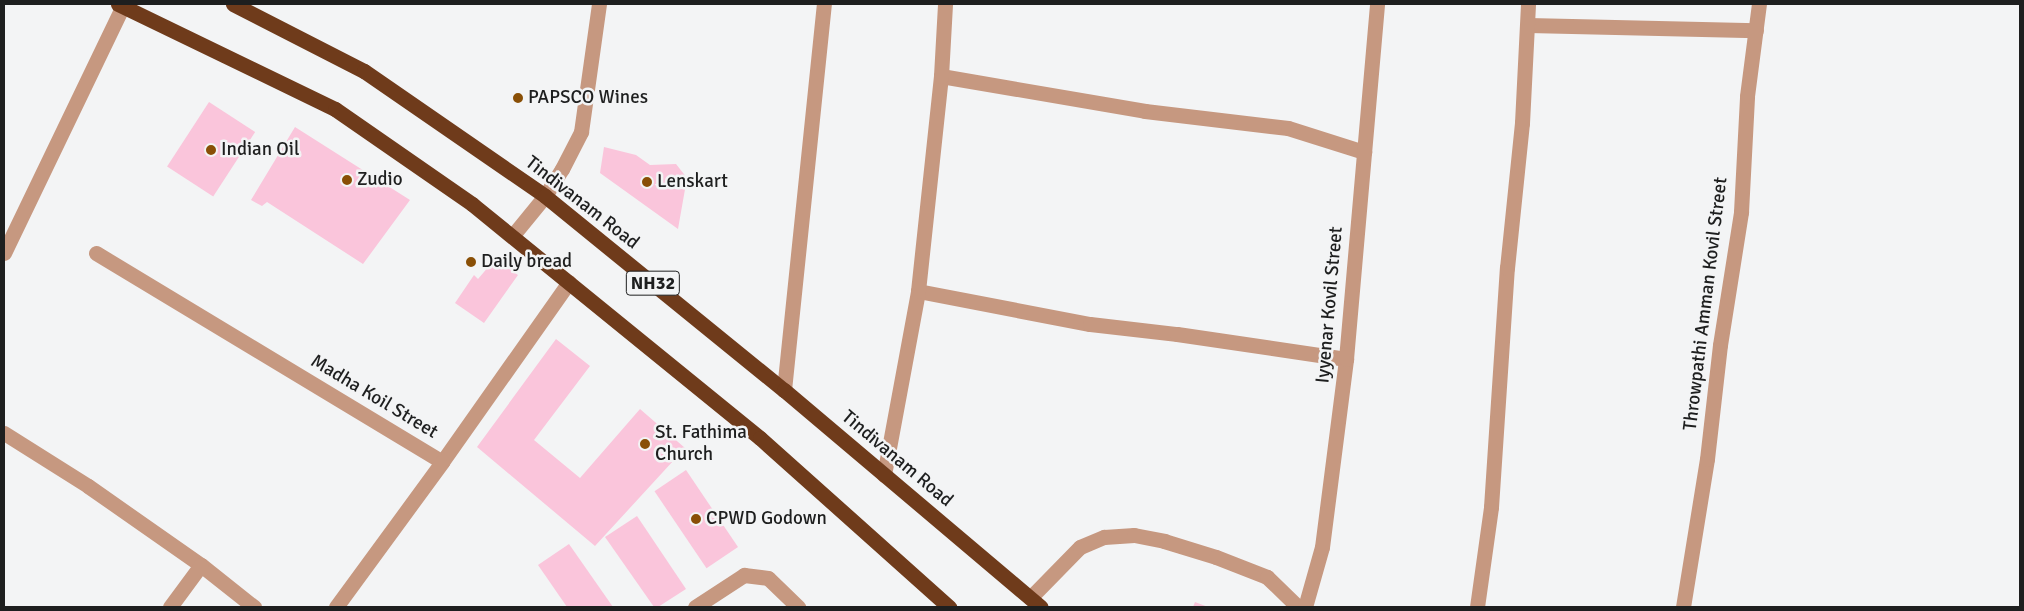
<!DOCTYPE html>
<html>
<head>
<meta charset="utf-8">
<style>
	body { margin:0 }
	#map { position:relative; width:2024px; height:611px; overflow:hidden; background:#f3f4f5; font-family:Signika,sans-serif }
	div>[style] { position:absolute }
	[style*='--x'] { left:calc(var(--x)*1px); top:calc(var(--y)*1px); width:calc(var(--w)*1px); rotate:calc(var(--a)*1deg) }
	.building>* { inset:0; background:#fac5db; transform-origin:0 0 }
	.minor>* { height:15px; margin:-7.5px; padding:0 7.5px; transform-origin:7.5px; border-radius:7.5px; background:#c69880 }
	.highway>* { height:15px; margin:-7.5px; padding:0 7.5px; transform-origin:7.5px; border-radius:7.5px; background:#6f3b1b }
	.dots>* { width:14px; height:14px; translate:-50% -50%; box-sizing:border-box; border:2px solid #f3f4f5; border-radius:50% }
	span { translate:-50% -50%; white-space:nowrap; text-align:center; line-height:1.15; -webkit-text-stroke:5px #f3f4f5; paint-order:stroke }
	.shield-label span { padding:1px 4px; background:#f3f4f5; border:1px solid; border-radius:4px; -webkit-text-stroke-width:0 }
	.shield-label { font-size:18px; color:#1e1f1f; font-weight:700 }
	.poi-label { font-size:19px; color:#1e1f1f }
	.left { translate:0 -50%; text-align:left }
	.street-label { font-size:19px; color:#1e1f1f }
	.frame { position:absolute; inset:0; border:5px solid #1e1f1f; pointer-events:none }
</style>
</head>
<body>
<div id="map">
	<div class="building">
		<div style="left:209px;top:102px;width:55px;height:77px;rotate:33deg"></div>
		<div style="clip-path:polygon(295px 127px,410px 200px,363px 264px,267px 202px,262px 206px,251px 200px)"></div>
		<div style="clip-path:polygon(604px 147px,636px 155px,650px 165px,676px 164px,687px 178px,678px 229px,600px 173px)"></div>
		<div style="clip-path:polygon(495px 259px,518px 275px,484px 323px,455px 303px,474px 275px,478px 279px)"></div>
		<div style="clip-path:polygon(556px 339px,590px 366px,534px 440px,580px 478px,640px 409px,685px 448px,595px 546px,477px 447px)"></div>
		<div style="left:686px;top:470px;width:93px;height:38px;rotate:56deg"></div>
		<div style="clip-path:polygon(637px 516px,686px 589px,658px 607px,654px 607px,605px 537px)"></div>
		<div style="clip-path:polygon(569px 544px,613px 607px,567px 607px,538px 565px)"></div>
		<div style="clip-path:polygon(1195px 602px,1208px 607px,1193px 607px)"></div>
	</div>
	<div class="minor">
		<div style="--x:1528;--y:25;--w:228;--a:1.3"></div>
		<div style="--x:941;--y:76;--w:207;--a:9.7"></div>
		<div style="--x:1145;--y:111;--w:144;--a:6.8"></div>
		<div style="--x:1288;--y:128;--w:80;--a:17.5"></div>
		<div style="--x:513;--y:235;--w:50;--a:-50.6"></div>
		<div style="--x:545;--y:196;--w:32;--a:-58"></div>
		<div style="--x:562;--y:169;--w:42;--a:-62.8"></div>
		<div style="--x:581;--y:132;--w:129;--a:-82"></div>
		<div style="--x:4;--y:253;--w:274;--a:-64.3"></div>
		<div style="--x:96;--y:253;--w:404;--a:31.1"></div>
		<div style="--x:442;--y:462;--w:220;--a:-54.8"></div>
		<div style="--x:918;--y:291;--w:175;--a:10.9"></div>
		<div style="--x:1090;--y:324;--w:88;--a:6.6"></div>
		<div style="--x:1177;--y:334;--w:171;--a:8.4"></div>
		<div style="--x:784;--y:390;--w:388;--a:-84.1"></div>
		<div style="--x:4;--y:433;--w:99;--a:32.2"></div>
		<div style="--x:88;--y:486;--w:138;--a:35"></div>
		<div style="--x:201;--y:565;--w:68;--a:38.4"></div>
		<div style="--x:884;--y:475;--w:187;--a:-79.5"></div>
		<div style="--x:918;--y:291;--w:216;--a:-83.9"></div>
		<div style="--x:941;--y:76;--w:72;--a:-86.8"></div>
		<div style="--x:1030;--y:598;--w:71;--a:-45.6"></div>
		<div style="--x:1080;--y:547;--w:26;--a:-23"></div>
		<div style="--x:1104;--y:537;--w:30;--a:-4"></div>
		<div style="--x:1134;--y:535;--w:31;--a:11"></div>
		<div style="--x:1164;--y:541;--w:54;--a:17.1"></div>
		<div style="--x:1216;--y:557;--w:55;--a:21.4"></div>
		<div style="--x:1267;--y:577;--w:43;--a:44.1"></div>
		<div style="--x:170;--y:607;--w:52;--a:-53.6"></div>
		<div style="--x:336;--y:607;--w:180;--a:-53.8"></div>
		<div style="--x:695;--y:607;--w:59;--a:-33.1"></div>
		<div style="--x:744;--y:575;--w:24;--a:7"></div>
		<div style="--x:768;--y:578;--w:42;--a:44"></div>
		<div style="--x:1305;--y:607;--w:62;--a:-74.2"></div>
		<div style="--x:1322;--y:547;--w:190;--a:-82.7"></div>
		<div style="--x:1346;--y:359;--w:356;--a:-85"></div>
		<div style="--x:1477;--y:607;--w:101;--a:-82"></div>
		<div style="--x:1491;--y:507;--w:240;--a:-86.2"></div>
		<div style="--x:1507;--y:268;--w:146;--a:-84.1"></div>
		<div style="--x:1522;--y:123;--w:119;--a:-87.1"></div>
		<div style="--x:1683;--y:607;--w:150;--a:-80.8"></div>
		<div style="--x:1707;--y:459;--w:115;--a:-83.5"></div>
		<div style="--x:1720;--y:345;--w:135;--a:-81"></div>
		<div style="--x:1741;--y:212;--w:116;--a:-87"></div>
		<div style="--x:1747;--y:96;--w:93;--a:-82.6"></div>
	</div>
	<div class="highway">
		<div style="--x:118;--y:4;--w:241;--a:25.8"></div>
		<div style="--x:335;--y:109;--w:167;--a:34.7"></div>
		<div style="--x:472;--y:204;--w:371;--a:39.1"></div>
		<div style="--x:760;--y:438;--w:254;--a:41.8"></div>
		<div style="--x:233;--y:4;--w:147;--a:27.1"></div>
		<div style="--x:364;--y:71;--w:220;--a:34.6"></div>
		<div style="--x:545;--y:196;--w:308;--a:39.1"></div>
		<div style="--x:784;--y:390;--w:336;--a:40.2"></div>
	</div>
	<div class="dots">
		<div style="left:518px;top:98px;background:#894f06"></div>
		<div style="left:211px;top:150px;background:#894f06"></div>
		<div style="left:347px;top:180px;background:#894f06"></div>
		<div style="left:647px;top:182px;background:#894f06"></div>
		<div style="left:471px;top:262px;background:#894f06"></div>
		<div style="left:645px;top:444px;background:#894f06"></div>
		<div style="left:696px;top:519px;background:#894f06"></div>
	</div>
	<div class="shield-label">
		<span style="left:653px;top:283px">NH32</span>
	</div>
	<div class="poi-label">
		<span class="left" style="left:528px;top:98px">PAPSCO Wines</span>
		<span class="left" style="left:221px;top:150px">Indian Oil</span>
		<span class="left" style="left:357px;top:180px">Zudio</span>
		<span class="left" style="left:657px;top:182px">Lenskart</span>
		<span class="left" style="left:481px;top:262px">Daily bread</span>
		<span class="left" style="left:655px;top:444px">St. Fathima<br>Church</span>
		<span class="left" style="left:706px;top:519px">CPWD Godown</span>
	</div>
	<div class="street-label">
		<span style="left:582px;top:203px;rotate:38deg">Tindivanam Road</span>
		<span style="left:1706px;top:304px;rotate:-83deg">Throwpathi Amman Kovil Street</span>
		<span style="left:1330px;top:305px;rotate:-85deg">Iyyenar Kovil Street</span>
		<span style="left:374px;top:397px;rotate:31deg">Madha Koil Street</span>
		<span style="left:897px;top:459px;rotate:40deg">Tindivanam Road</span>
	</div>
	<div class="frame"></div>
</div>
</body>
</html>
